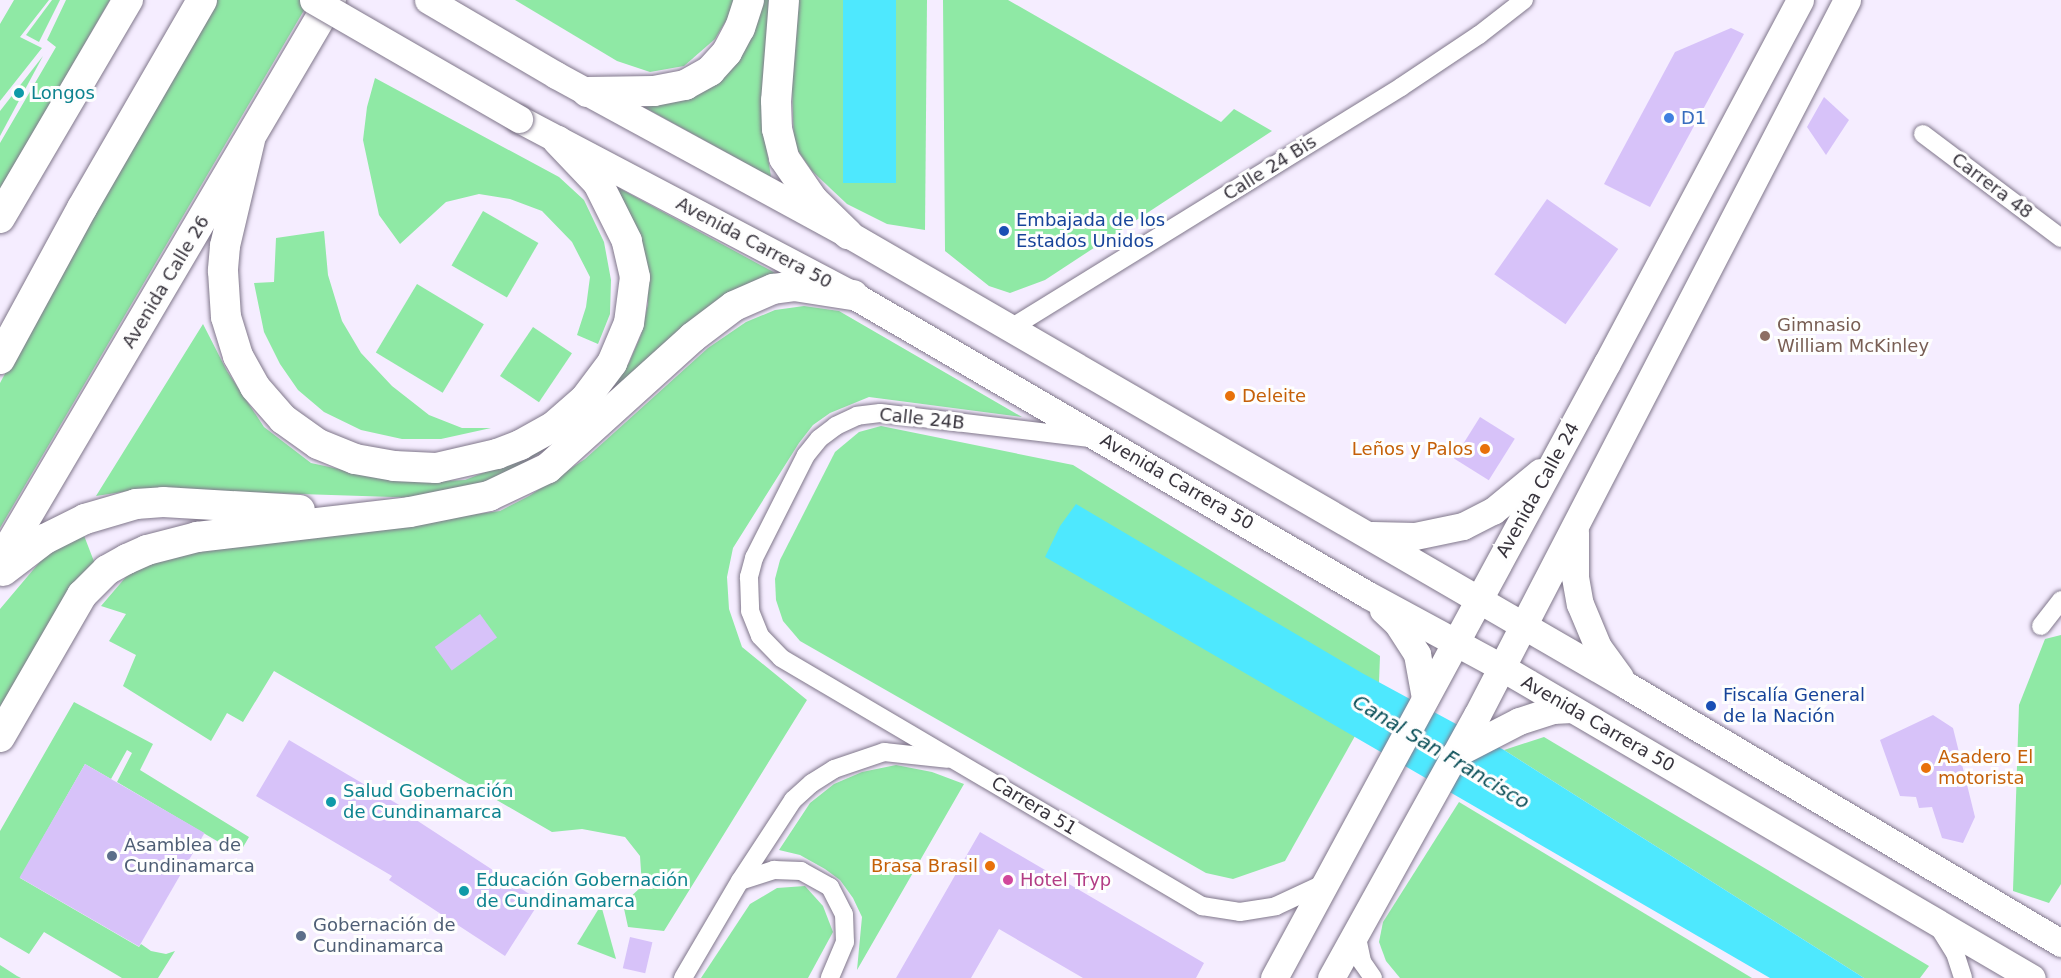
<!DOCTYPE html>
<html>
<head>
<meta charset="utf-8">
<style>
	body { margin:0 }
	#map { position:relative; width:2061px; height:978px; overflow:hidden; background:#f5edff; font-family:"DejaVu Sans",sans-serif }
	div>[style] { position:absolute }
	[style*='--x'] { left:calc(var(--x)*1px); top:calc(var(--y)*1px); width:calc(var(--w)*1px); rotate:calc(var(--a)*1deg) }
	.green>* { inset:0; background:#8fe9a5; transform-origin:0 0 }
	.water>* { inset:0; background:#4ee8fe; transform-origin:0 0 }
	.building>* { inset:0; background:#d7c2f9; transform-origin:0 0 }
	.roads { filter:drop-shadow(0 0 2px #80778b) drop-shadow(0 0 2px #80778b) }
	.minor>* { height:18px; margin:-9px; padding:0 9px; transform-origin:9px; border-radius:9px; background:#fff }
	.secondary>* { height:27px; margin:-13.5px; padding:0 13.5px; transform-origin:13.5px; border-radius:13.5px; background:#fff }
	.primary>* { height:30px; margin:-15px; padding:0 15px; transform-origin:15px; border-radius:15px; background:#fff }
	.bridges { filter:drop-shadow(0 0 2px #80778b) drop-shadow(0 0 2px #80778b) }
	.secondary-bridge>* { height:27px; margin:-13.5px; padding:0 13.5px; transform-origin:13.5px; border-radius:13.5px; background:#fff }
	.dots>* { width:16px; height:16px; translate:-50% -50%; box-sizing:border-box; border:3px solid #fefefe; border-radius:50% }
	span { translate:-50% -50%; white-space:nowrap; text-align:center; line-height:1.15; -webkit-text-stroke:6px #fefefe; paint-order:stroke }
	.culture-label { font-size:18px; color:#0d838f }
	.left { translate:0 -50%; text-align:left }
	.shop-label { font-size:18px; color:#366cbe }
	.street-label { font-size:18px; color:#37333c }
	.transit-label { font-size:18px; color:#164399 }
	.education-label { font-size:18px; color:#785e54 }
	.food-label { font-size:18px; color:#c56008 }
	.right { translate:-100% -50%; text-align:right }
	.service-label { font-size:18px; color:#4e5e75 }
	.hotel-label { font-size:18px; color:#b23c85 }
	.water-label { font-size:20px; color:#094e57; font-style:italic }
</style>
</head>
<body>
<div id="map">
	<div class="green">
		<div style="clip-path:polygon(14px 0,49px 0,20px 37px,42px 48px,0 101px,0 24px)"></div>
		<div style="clip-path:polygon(52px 0,60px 0,39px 42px,26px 35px)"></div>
		<div style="clip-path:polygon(66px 0,110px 0,0 190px,0 143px,56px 47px,47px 40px)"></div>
		<div style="clip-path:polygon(216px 0,310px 0,0 528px,0 383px,79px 237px)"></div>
		<div style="clip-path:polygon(515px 0,734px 0,733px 9px,715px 39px,684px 66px,650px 72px,617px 61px)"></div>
		<div style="clip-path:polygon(758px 0,771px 0,764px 132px,771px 177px,642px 106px,691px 95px)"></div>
		<div style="clip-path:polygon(799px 0,927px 0,925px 230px,887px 224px,847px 204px,812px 171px,794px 145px,792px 87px)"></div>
		<div style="clip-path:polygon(943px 0,1008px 0,1221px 122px,1234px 109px,1272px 131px,1045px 280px,1010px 293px,989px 286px,945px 251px)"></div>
		<div style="clip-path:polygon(43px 56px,0 136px,0 111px)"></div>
		<div style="clip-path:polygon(375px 78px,559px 177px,584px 200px,604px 242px,611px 280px,610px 314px,598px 344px,577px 335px,586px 307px,590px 277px,572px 242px,542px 211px,510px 199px,479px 194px,446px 202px,400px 244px,379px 215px,363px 140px,367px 107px)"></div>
		<div style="clip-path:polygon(617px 187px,777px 274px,564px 436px,502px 479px,424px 498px,142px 489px,96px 496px,203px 324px,227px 371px,264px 427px,311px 463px,385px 479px,423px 482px,465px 480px,513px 461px,590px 411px,629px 363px,641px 335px,648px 304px,645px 259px,634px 223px)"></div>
		<div style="left:483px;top:211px;width:64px;height:63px;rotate:30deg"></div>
		<div style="clip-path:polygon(324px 231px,328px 275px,342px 321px,361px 353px,392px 386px,429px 415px,462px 428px,491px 428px,441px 439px,402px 439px,361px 430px,324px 412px,298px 390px,280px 364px,264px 332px,254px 283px,274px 282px,276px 238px)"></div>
		<div style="left:417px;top:284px;width:78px;height:80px;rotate:31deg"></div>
		<div style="clip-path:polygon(804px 306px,839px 311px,1022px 417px,869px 397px,830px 413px,813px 425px,799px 443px,733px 548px,727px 577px,729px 609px,742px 647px,807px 700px,664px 931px,628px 927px,623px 904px,642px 886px,640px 856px,625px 837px,582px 829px,552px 832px,274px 671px,243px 722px,227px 713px,211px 741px,123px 686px,136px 655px,109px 641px,126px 614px,101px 606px,131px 571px,156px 558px,224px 547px,500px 511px,529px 496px,585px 459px,708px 348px,746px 322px,775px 310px)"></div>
		<div style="left:533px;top:327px;width:47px;height:59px;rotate:34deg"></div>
		<div style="clip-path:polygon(881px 426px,1073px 465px,1380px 656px,1379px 682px,1355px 736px,1285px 861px,1233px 879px,1206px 873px,800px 641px,783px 621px,776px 600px,775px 579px,780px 560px,835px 452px,859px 432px)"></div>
		<div style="clip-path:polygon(83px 533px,95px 564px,71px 593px,0 707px,0 609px,49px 551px)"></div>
		<div style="clip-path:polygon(2061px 635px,2061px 884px,2049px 903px,2013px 891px,2019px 705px,2045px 639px)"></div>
		<div style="clip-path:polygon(74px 702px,153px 744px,140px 770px,249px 837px,239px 854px,117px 782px,132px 753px,127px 750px,111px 779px,85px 764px,20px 878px,139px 947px,141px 944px,151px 951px,166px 954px,175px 951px,158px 978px,122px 978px,44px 932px,29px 954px,0 937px,0 831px)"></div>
		<div style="clip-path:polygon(1544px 737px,1929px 966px,1920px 978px,1864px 978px,1504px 750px)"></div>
		<div style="clip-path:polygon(896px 765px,932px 772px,964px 784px,857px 970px,862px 917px,853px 898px,840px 880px,825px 869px,800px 855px,779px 850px,810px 803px,834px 784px,862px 772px)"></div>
		<div style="clip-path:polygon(1459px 802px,1752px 978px,1400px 978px,1386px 961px,1379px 942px,1383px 922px)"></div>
		<div style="clip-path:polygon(805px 886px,823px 906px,833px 932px,808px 978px,701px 978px,750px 904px,777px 888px)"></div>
		<div style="clip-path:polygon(601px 905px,616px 959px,577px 944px)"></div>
		<div style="clip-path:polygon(0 965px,17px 976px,21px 978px,0 978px)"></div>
	</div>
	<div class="water">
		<div style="left:843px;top:0;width:53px;height:183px"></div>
		<div style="clip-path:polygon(1076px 504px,1362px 673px,1504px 750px,1864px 978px,1770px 978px,1045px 557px,1060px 526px)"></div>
	</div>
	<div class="building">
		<div style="clip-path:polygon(1731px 28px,1744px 34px,1650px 207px,1604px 184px,1675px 52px)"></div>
		<div style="clip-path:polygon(1824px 97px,1849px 120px,1826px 155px,1807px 127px)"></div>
		<div style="left:1547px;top:199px;width:87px;height:92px;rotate:35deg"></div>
		<div style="left:1480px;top:417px;width:41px;height:49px;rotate:32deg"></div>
		<div style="left:480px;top:614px;width:29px;height:56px;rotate:54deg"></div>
		<div style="clip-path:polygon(1933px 715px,1953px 728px,1975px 817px,1963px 843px,1942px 838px,1932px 807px,1919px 808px,1916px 797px,1900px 796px,1880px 740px)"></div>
		<div style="clip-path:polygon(289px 740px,406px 809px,404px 812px,540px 901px,505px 956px,389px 880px,392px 876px,256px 796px)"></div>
		<div style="left:85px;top:764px;width:138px;height:131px;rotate:30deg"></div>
		<div style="clip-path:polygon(980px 832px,1204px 963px,1196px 978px,1083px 978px,999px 929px,971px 978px,896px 978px)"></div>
		<div style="left:630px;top:937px;width:23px;height:32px;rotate:13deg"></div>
	</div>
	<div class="roads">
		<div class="minor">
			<div style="--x:1923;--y:134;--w:173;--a:37"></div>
			<div style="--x:1011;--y:328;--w:458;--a:-31.7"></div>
			<div style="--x:1401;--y:87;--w:94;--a:-33.7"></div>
			<div style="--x:1479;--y:35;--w:57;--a:-37.9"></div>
			<div style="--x:1090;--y:438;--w:211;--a:-173.2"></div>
			<div style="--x:880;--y:413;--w:23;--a:173"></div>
			<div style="--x:857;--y:416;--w:23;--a:155"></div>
			<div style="--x:836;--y:426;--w:21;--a:143"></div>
			<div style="--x:819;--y:439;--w:21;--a:129"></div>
			<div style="--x:806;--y:455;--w:115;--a:116.8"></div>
			<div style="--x:754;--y:558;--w:20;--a:105"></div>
			<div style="--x:749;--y:577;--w:34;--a:88"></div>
			<div style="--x:750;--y:611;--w:27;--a:68"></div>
			<div style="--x:760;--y:636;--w:30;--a:46"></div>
			<div style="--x:781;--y:658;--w:489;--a:30.5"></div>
			<div style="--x:1202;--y:906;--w:38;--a:9"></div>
			<div style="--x:1240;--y:912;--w:36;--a:-9"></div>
			<div style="--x:1276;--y:906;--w:54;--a:-25.1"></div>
			<div style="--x:2041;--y:626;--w:33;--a:-52"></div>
			<div style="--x:740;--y:881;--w:36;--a:-18"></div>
			<div style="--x:774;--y:870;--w:27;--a:2"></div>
			<div style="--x:801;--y:871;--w:33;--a:29"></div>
			<div style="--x:830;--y:887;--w:30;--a:63"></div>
			<div style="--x:844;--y:914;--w:28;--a:88"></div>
			<div style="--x:845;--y:942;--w:39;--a:113"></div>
			<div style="--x:1938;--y:926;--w:32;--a:58"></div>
			<div style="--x:1955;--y:953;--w:26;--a:72"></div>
			<div style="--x:1356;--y:933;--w:30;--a:78"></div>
			<div style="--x:1362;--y:962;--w:19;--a:55"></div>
			<div style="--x:683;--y:978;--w:113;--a:-59.6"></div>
			<div style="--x:740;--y:881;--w:97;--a:-56.8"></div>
			<div style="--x:793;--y:800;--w:25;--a:-42"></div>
			<div style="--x:812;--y:783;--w:26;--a:-32"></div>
			<div style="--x:834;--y:769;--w:53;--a:-18.8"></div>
			<div style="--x:884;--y:752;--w:64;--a:6.2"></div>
		</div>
		<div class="secondary">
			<div style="--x:428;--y:0;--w:148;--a:30.4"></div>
			<div style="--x:556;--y:75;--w:332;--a:28.6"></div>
			<div style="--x:848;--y:234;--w:899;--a:30.1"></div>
			<div style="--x:1626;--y:685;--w:506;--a:30.67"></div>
			<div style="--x:519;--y:119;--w:378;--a:27.8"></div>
			<div style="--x:853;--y:295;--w:596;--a:30.22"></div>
			<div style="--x:1368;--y:595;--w:151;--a:28.4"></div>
			<div style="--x:1501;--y:667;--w:615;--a:30.36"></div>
			<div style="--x:1575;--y:532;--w:45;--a:90"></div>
			<div style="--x:1575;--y:577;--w:27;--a:80"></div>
			<div style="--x:1580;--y:604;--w:47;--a:67.3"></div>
			<div style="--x:1598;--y:647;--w:37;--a:54"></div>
			<div style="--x:1372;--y:535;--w:43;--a:1.3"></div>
			<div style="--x:1415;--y:536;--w:49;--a:-11.8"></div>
			<div style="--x:1463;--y:526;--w:34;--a:-27"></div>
			<div style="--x:1493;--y:511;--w:61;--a:-39.7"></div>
			<div style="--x:1383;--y:610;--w:19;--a:43"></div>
			<div style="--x:1397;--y:623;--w:37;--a:57"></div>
			<div style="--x:1417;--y:654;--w:45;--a:79.7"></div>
			<div style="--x:1455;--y:754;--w:72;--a:-27.3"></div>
			<div style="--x:1519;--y:721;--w:36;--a:-18"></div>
			<div style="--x:1553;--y:710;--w:19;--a:-3"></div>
			<div style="--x:1274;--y:978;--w:699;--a:-61.57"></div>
			<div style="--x:1607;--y:363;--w:411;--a:-62"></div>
			<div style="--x:1331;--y:978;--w:301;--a:-61"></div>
			<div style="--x:1477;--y:715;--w:805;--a:-62.64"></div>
		</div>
		<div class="primary">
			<div style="--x:784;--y:0;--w:101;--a:94.5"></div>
			<div style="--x:776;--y:101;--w:28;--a:88"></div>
			<div style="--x:777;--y:129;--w:30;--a:76"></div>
			<div style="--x:784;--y:158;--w:51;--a:55.4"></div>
			<div style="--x:813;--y:200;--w:49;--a:44.2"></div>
			<div style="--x:587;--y:92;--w:67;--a:-0.9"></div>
			<div style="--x:654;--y:91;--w:32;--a:-11"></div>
			<div style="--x:685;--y:85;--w:29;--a:-29"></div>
			<div style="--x:710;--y:71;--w:25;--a:-48"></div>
			<div style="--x:727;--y:52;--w:27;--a:-62"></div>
			<div style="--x:740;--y:28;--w:29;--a:-72"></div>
			<div style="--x:250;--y:140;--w:109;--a:103.3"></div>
			<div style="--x:225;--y:246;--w:25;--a:95"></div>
			<div style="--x:223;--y:271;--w:46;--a:86.3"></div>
			<div style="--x:226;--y:317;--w:41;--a:72.9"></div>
			<div style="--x:238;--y:356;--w:35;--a:61"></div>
			<div style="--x:255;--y:387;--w:43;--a:48.8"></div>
			<div style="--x:283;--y:419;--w:43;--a:35.5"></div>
			<div style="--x:318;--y:444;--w:40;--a:22"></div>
			<div style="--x:355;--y:459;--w:40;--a:10"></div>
			<div style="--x:394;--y:466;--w:42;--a:2.7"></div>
			<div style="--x:436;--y:468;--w:63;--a:-12.9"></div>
			<div style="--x:497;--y:454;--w:25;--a:-21"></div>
			<div style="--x:520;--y:445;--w:39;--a:-29"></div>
			<div style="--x:554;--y:426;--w:41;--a:-41.1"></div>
			<div style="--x:585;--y:399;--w:45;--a:-53.1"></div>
			<div style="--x:612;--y:363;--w:43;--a:-67"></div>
			<div style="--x:629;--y:323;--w:46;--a:-82.6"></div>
			<div style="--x:635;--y:277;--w:37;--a:-103"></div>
			<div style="--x:627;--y:241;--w:65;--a:-116.6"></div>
			<div style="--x:598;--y:183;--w:58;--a:-133.6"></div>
			<div style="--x:0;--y:218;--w:253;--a:-59.6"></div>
			<div style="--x:0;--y:359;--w:172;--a:-61.5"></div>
			<div style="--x:82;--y:208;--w:240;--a:-60"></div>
			<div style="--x:0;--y:562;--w:652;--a:-59.5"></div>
			<div style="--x:3;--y:571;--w:53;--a:-37.3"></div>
			<div style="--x:45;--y:539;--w:45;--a:-26.6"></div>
			<div style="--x:85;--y:519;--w:53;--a:-16.4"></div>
			<div style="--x:136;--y:504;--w:27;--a:-4"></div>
			<div style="--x:163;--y:502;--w:137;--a:3.3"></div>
			<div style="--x:0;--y:737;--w:164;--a:-60"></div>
			<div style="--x:82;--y:595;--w:35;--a:-45"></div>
			<div style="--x:107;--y:570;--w:23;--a:-29"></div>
			<div style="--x:127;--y:559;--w:22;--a:-24"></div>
			<div style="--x:147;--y:550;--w:52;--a:-14.6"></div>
			<div style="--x:197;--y:537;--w:214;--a:-6.7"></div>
			<div style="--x:410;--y:512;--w:81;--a:-11.4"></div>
			<div style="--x:489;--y:496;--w:65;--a:-25.4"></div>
			<div style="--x:548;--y:468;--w:195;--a:-42.1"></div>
			<div style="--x:693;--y:337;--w:51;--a:-37.1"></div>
			<div style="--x:734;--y:306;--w:43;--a:-23.6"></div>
			<div style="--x:773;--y:289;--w:21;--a:-8"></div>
			<div style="--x:794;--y:286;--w:60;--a:8.7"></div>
		</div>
	</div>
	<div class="bridges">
		<div class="secondary-bridge">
			<div style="--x:313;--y:0;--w:238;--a:30"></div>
		</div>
	</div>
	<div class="dots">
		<div style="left:19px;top:93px;background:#0f9aa8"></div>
		<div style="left:1669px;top:118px;background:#3f7fe0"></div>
		<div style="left:1004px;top:231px;background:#1a4fb4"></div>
		<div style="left:1765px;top:336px;background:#8d6e63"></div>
		<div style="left:1230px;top:396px;background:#e8710a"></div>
		<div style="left:1485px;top:449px;background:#e8710a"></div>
		<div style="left:1711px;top:706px;background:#1a4fb4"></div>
		<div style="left:1926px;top:768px;background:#e8710a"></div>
		<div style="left:331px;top:802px;background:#0f9aa8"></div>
		<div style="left:112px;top:856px;background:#5c6f8a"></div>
		<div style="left:990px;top:866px;background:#e8710a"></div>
		<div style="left:1008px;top:880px;background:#d1479c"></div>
		<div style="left:464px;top:891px;background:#0f9aa8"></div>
		<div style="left:301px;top:936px;background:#5c6f8a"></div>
	</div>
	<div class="culture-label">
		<span class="left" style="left:31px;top:93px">Longos</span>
		<span class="left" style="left:343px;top:802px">Salud Gobernación<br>de Cundinamarca</span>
		<span class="left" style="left:476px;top:891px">Educación Gobernación<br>de Cundinamarca</span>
	</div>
	<div class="shop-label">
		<span class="left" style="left:1681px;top:118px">D1</span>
	</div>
	<div class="street-label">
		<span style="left:1270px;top:168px;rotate:-32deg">Calle 24 Bis</span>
		<span style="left:1992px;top:186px;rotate:37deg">Carrera 48</span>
		<span style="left:754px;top:243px;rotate:28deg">Avenida Carrera 50</span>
		<span style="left:166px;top:282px;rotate:-59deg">Avenida Calle 26</span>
		<span style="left:922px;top:419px;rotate:6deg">Calle 24B</span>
		<span style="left:1177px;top:482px;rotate:30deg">Avenida Carrera 50</span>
		<span style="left:1538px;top:490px;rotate:-61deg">Avenida Calle 24</span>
		<span style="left:1598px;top:724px;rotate:30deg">Avenida Carrera 50</span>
		<span style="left:1034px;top:806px;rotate:31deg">Carrera 51</span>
	</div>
	<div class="transit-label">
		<span class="left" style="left:1016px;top:231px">Embajada de los<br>Estados Unidos</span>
		<span class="left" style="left:1723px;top:706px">Fiscalía General<br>de la Nación</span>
	</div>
	<div class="education-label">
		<span class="left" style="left:1777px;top:336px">Gimnasio<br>William McKinley</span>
	</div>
	<div class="food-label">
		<span class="left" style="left:1242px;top:396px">Deleite</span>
		<span class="right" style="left:1473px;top:449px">Leños y Palos</span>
		<span class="left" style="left:1938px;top:768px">Asadero El<br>motorista</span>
		<span class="right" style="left:978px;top:866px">Brasa Brasil</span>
	</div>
	<div class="service-label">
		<span class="left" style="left:124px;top:856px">Asamblea de<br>Cundinamarca</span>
		<span class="left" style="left:313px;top:936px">Gobernación de<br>Cundinamarca</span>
	</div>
	<div class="hotel-label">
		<span class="left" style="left:1020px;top:880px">Hotel Tryp</span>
	</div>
	<div class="water-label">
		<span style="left:1441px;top:752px;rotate:31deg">Canal San Francisco</span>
	</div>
</div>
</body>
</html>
